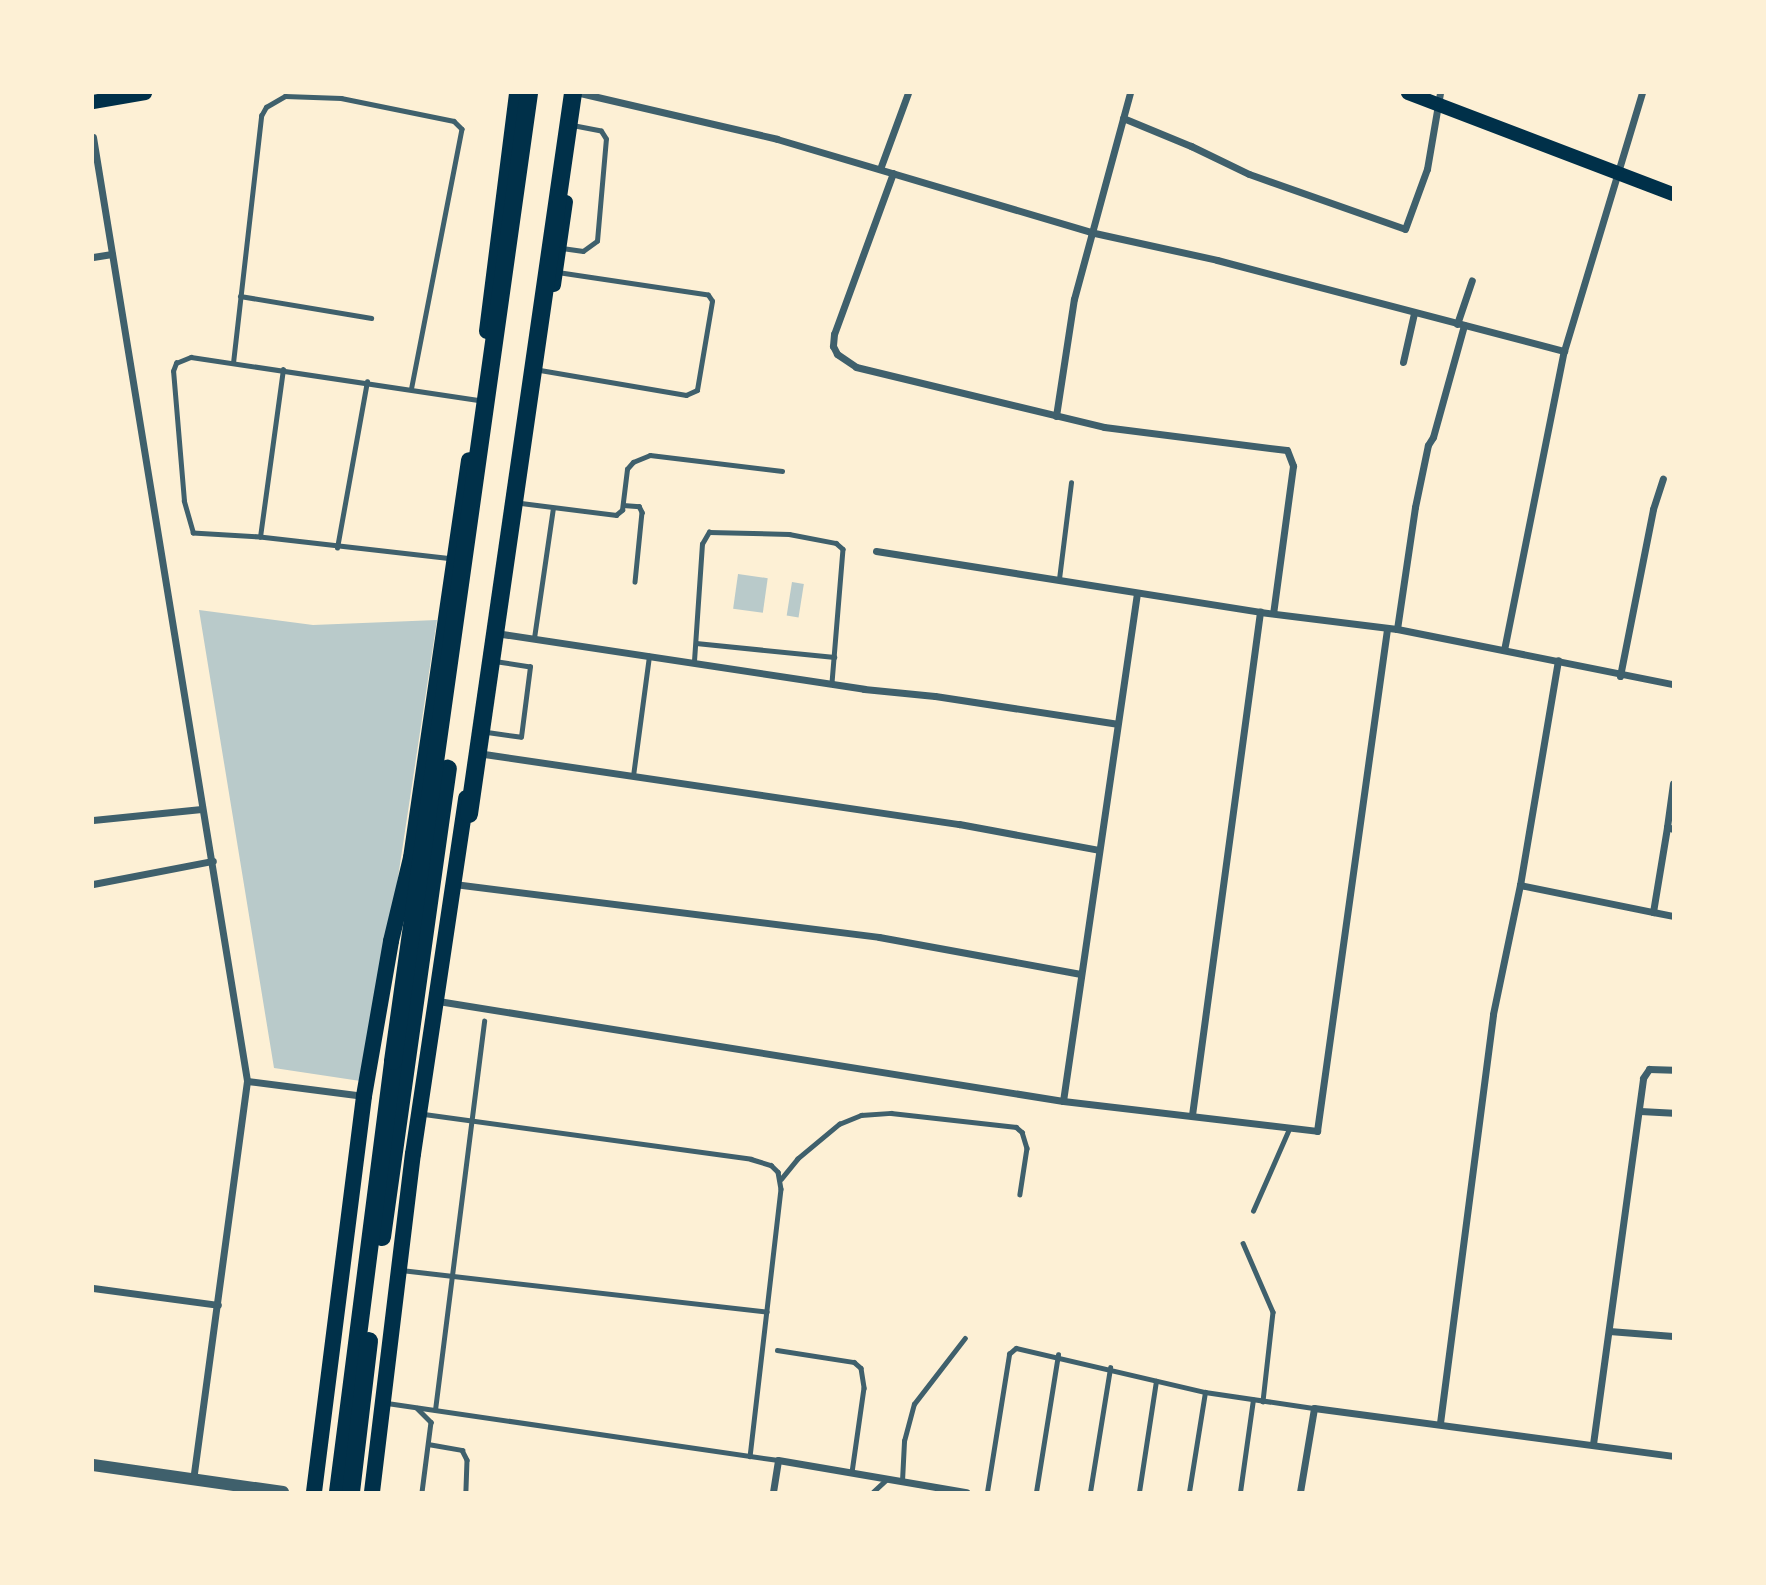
<!DOCTYPE html>
<html>
<head>
<meta charset="utf-8">
<style>
	body { margin:0 }
	#map { position:relative; width:1766px; height:1585px; overflow:hidden; background:#fdf0d5; font-family:Jost,sans-serif }
	div>[style] { position:absolute }
	[style*='--x'] { left:calc(var(--x)*1px); top:calc(var(--y)*1px); width:calc(var(--w)*1px); rotate:calc(var(--a)*1deg) }
	.green>* { inset:0; background:#b9caca; transform-origin:0 0 }
	.service>* { height:4.5px; margin:-2.25px; padding:0 2.25px; transform-origin:2.25px; border-radius:2.25px; background:#3f606c }
	.minor>* { height:7px; margin:-3.5px; padding:0 3.5px; transform-origin:3.5px; border-radius:3.5px; background:#3f606c }
	.tertiary>* { height:12px; margin:-6px; padding:0 6px; transform-origin:6px; border-radius:6px; background:#3f606c }
	.secondary>* { height:14px; margin:-7px; padding:0 7px; transform-origin:7px; border-radius:7px; background:#003049 }
	.primary>* { height:14px; margin:-7px; padding:0 7px; transform-origin:7px; border-radius:7px; background:#003049 }
	.trunk>* { height:16px; margin:-8px; padding:0 8px; transform-origin:8px; border-radius:8px; background:#003049 }
	.motorway>* { height:18px; margin:-9px; padding:0 9px; transform-origin:9px; border-radius:9px; background:#003049 }
	span { translate:-50% -50%; white-space:nowrap; text-align:center; line-height:1.15; -webkit-text-stroke:7px #fdf0d5; paint-order:stroke }
	.frame { position:absolute; inset:0; border:94px solid #fdf0d5; pointer-events:none }
</style>
</head>
<body>
<div id="map">
	<div class="green">
		<div style="left:738px;top:574px;width:30px;height:35px;rotate:8deg"></div>
		<div style="left:792px;top:582px;width:12px;height:34px;rotate:9deg"></div>
		<div style="clip-path:polygon(199px 610px,313px 625px,437px 620px,367px 1082px,274px 1068px)"></div>
	</div>
	<div class="service">
		<div style="--x:562;--y:248;--w:21;--a:8"></div>
		<div style="--x:583;--y:251;--w:17;--a:-36"></div>
		<div style="--x:597;--y:241;--w:102;--a:-85"></div>
		<div style="--x:606;--y:139;--w:9;--a:-122"></div>
		<div style="--x:601;--y:131;--w:26;--a:-169"></div>
		<div style="--x:240;--y:296;--w:133;--a:9.5"></div>
		<div style="--x:233;--y:363;--w:249;--a:-83.5"></div>
		<div style="--x:261;--y:116;--w:10;--a:-61"></div>
		<div style="--x:266;--y:107;--w:22;--a:-30"></div>
		<div style="--x:285;--y:96;--w:56;--a:2"></div>
		<div style="--x:341;--y:98;--w:115;--a:11.5"></div>
		<div style="--x:454;--y:121;--w:11;--a:45"></div>
		<div style="--x:462;--y:129;--w:263;--a:101"></div>
		<div style="--x:540;--y:370;--w:148;--a:9.7"></div>
		<div style="--x:686;--y:395;--w:12;--a:-24"></div>
		<div style="--x:697;--y:390;--w:90;--a:-80.4"></div>
		<div style="--x:712;--y:301;--w:7;--a:-124"></div>
		<div style="--x:708;--y:295;--w:150;--a:-171.5"></div>
		<div style="--x:521;--y:503;--w:96;--a:7.2"></div>
		<div style="--x:616;--y:515;--w:8;--a:-40"></div>
		<div style="--x:622;--y:510;--w:41;--a:-83"></div>
		<div style="--x:627;--y:469;--w:9;--a:-49"></div>
		<div style="--x:633;--y:462;--w:18;--a:-22"></div>
		<div style="--x:650;--y:455;--w:133;--a:6.9"></div>
		<div style="--x:623;--y:505;--w:16;--a:4"></div>
		<div style="--x:639;--y:506;--w:7;--a:63"></div>
		<div style="--x:642;--y:512;--w:70;--a:95.7"></div>
		<div style="--x:260;--y:537;--w:169;--a:-82.2"></div>
		<div style="--x:337;--y:548;--w:169;--a:-79.8"></div>
		<div style="--x:453;--y:559;--w:194;--a:-173.5"></div>
		<div style="--x:260;--y:537;--w:67;--a:-176.6"></div>
		<div style="--x:193;--y:533;--w:33;--a:-106"></div>
		<div style="--x:184;--y:501;--w:130;--a:-94.8"></div>
		<div style="--x:173;--y:371;--w:9;--a:-69"></div>
		<div style="--x:176;--y:363;--w:16;--a:-22"></div>
		<div style="--x:191;--y:357;--w:290;--a:8.5"></div>
		<div style="--x:1059;--y:579;--w:97;--a:-82.9"></div>
		<div style="--x:534;--y:638;--w:131;--a:-81.7"></div>
		<div style="--x:696;--y:643;--w:139;--a:5.8"></div>
		<div style="--x:694;--y:661;--w:117;--a:-86.1"></div>
		<div style="--x:702;--y:544;--w:14;--a:-60"></div>
		<div style="--x:709;--y:532;--w:80;--a:1.4"></div>
		<div style="--x:789;--y:534;--w:48;--a:10.8"></div>
		<div style="--x:836;--y:543;--w:9;--a:41"></div>
		<div style="--x:843;--y:549;--w:135;--a:94.7"></div>
		<div style="--x:487;--y:732;--w:34;--a:8"></div>
		<div style="--x:521;--y:737;--w:71;--a:-82.7"></div>
		<div style="--x:530;--y:667;--w:32;--a:-171"></div>
		<div style="--x:633;--y:776;--w:121;--a:-82.4"></div>
		<div style="--x:424;--y:1114;--w:330;--a:7.8"></div>
		<div style="--x:751;--y:1159;--w:21;--a:17"></div>
		<div style="--x:771;--y:1165;--w:10;--a:45"></div>
		<div style="--x:778;--y:1172;--w:17;--a:80"></div>
		<div style="--x:781;--y:1189;--w:269;--a:96.6"></div>
		<div style="--x:781;--y:1179;--w:26;--a:-51"></div>
		<div style="--x:797;--y:1159;--w:55;--a:-39.8"></div>
		<div style="--x:839;--y:1124;--w:24;--a:-22"></div>
		<div style="--x:861;--y:1115;--w:30;--a:-4"></div>
		<div style="--x:891;--y:1113;--w:126;--a:6.4"></div>
		<div style="--x:1016;--y:1127;--w:8;--a:40"></div>
		<div style="--x:1022;--y:1132;--w:17;--a:73"></div>
		<div style="--x:1027;--y:1148;--w:47;--a:98.7"></div>
		<div style="--x:1253;--y:1211;--w:90;--a:-66.3"></div>
		<div style="--x:1243;--y:1243;--w:75;--a:66.5"></div>
		<div style="--x:1273;--y:1312;--w:90;--a:96.4"></div>
		<div style="--x:401;--y:1270;--w:368;--a:6.5"></div>
		<div style="--x:777;--y:1350;--w:78;--a:8.9"></div>
		<div style="--x:854;--y:1362;--w:9;--a:41"></div>
		<div style="--x:861;--y:1368;--w:20;--a:81"></div>
		<div style="--x:864;--y:1388;--w:85;--a:98.1"></div>
		<div style="--x:387;--y:1403;--w:395;--a:8.3"></div>
		<div style="--x:417;--y:1408;--w:20;--a:45"></div>
		<div style="--x:431;--y:1422;--w:71;--a:97.3"></div>
		<div style="--x:435;--y:1410;--w:392;--a:-82.8"></div>
		<div style="--x:428;--y:1444;--w:35;--a:10"></div>
		<div style="--x:462;--y:1450;--w:11;--a:63"></div>
		<div style="--x:467;--y:1460;--w:32;--a:92"></div>
		<div style="--x:902;--y:1481;--w:40;--a:-87.1"></div>
		<div style="--x:904;--y:1441;--w:38;--a:-75"></div>
		<div style="--x:914;--y:1404;--w:83;--a:-52.3"></div>
		<div style="--x:873;--y:1492;--w:19;--a:-43"></div>
		<div style="--x:987;--y:1492;--w:140;--a:-80.9"></div>
		<div style="--x:1009;--y:1354;--w:9;--a:-41"></div>
		<div style="--x:1016;--y:1348;--w:194;--a:13.1"></div>
		<div style="--x:1205;--y:1392;--w:109;--a:8.4"></div>
		<div style="--x:1036;--y:1492;--w:139;--a:-80.9"></div>
		<div style="--x:1090;--y:1492;--w:126;--a:-80.8"></div>
		<div style="--x:1139;--y:1492;--w:112;--a:-81.3"></div>
		<div style="--x:1189;--y:1492;--w:101;--a:-80.9"></div>
		<div style="--x:1240;--y:1492;--w:93;--a:-82"></div>
	</div>
	<div class="minor">
		<div style="--x:580;--y:93;--w:202;--a:13.1"></div>
		<div style="--x:777;--y:139;--w:327;--a:16.5"></div>
		<div style="--x:1090;--y:232;--w:130;--a:12.4"></div>
		<div style="--x:1217;--y:260;--w:359;--a:14.7"></div>
		<div style="--x:1123;--y:118;--w:74;--a:22.4"></div>
		<div style="--x:1191;--y:146;--w:64;--a:25.8"></div>
		<div style="--x:1249;--y:174;--w:165;--a:19.4"></div>
		<div style="--x:1405;--y:229;--w:64;--a:-69.9"></div>
		<div style="--x:1427;--y:169;--w:77;--a:-80.3"></div>
		<div style="--x:93;--y:137;--w:956;--a:80.73"></div>
		<div style="--x:247;--y:1081;--w:403;--a:97.7"></div>
		<div style="--x:880;--y:169;--w:81;--a:-69.8"></div>
		<div style="--x:893;--y:173;--w:171;--a:110.1"></div>
		<div style="--x:834;--y:334;--w:12;--a:95"></div>
		<div style="--x:833;--y:346;--w:9;--a:63"></div>
		<div style="--x:837;--y:354;--w:23;--a:34"></div>
		<div style="--x:856;--y:367;--w:255;--a:13.6"></div>
		<div style="--x:1104;--y:427;--w:184;--a:7.2"></div>
		<div style="--x:1287;--y:450;--w:17;--a:69"></div>
		<div style="--x:1293;--y:466;--w:148;--a:97.7"></div>
		<div style="--x:93;--y:257;--w:19;--a:-9"></div>
		<div style="--x:1457;--y:324;--w:46;--a:-71.2"></div>
		<div style="--x:1403;--y:362;--w:50;--a:-77.3"></div>
		<div style="--x:1056;--y:416;--w:118;--a:-81.3"></div>
		<div style="--x:1074;--y:299;--w:213;--a:-74.8"></div>
		<div style="--x:876;--y:551;--w:389;--a:9"></div>
		<div style="--x:1260;--y:612;--w:138;--a:7.1"></div>
		<div style="--x:1397;--y:629;--w:281;--a:11.3"></div>
		<div style="--x:1397;--y:629;--w:123;--a:-81.6"></div>
		<div style="--x:1415;--y:507;--w:63;--a:-78.2"></div>
		<div style="--x:1428;--y:445;--w:9;--a:-58"></div>
		<div style="--x:1433;--y:437;--w:116;--a:-74.5"></div>
		<div style="--x:502;--y:634;--w:366;--a:8.6"></div>
		<div style="--x:864;--y:689;--w:71;--a:5.6"></div>
		<div style="--x:935;--y:696;--w:184;--a:8.7"></div>
		<div style="--x:1504;--y:650;--w:305;--a:-78.7"></div>
		<div style="--x:1564;--y:351;--w:270;--a:-73.2"></div>
		<div style="--x:1620;--y:676;--w:170;--a:-78.8"></div>
		<div style="--x:1653;--y:509;--w:32;--a:-72"></div>
		<div style="--x:484;--y:754;--w:480;--a:8.4"></div>
		<div style="--x:959;--y:824;--w:142;--a:10.5"></div>
		<div style="--x:93;--y:820;--w:109;--a:-5.8"></div>
		<div style="--x:1667;--y:827;--w:44;--a:-82.2"></div>
		<div style="--x:93;--y:884;--w:122;--a:-10.9"></div>
		<div style="--x:454;--y:884;--w:428;--a:7.1"></div>
		<div style="--x:879;--y:937;--w:205;--a:10.4"></div>
		<div style="--x:1520;--y:885;--w:136;--a:11.5"></div>
		<div style="--x:1653;--y:912;--w:86;--a:-80.6"></div>
		<div style="--x:1667;--y:827;--w:6;--a:18"></div>
		<div style="--x:1653;--y:912;--w:20;--a:11"></div>
		<div style="--x:438;--y:1001;--w:633;--a:9.09"></div>
		<div style="--x:1063;--y:1101;--w:256;--a:6.7"></div>
		<div style="--x:1317;--y:1131;--w:507;--a:-82.06"></div>
		<div style="--x:247;--y:1081;--w:118;--a:7.3"></div>
		<div style="--x:1063;--y:1101;--w:513;--a:-81.71"></div>
		<div style="--x:1640;--y:1111;--w:33;--a:3"></div>
		<div style="--x:1192;--y:1115;--w:508;--a:-82.3"></div>
		<div style="--x:93;--y:1288;--w:126;--a:7.7"></div>
		<div style="--x:1609;--y:1331;--w:64;--a:4.5"></div>
		<div style="--x:1440;--y:1423;--w:412;--a:-82.6"></div>
		<div style="--x:1493;--y:1014;--w:132;--a:-78.2"></div>
		<div style="--x:1520;--y:885;--w:228;--a:-80.4"></div>
		<div style="--x:1593;--y:1444;--w:369;--a:-82.2"></div>
		<div style="--x:1643;--y:1078;--w:11;--a:-56"></div>
		<div style="--x:1649;--y:1069;--w:24;--a:2"></div>
		<div style="--x:773;--y:1492;--w:32;--a:-81"></div>
		<div style="--x:778;--y:1460;--w:191;--a:9.7"></div>
		<div style="--x:1300;--y:1492;--w:85;--a:-80.5"></div>
		<div style="--x:1314;--y:1408;--w:362;--a:7.6"></div>
	</div>
	<div class="tertiary">
		<div style="--x:93;--y:1465;--w:192;--a:8.1"></div>
	</div>
	<div class="secondary">
		<div style="--x:1408;--y:93;--w:284;--a:20.9"></div>
		<div style="--x:93;--y:102;--w:53;--a:-9.8"></div>
	</div>
	<div class="primary">
		<div style="--x:554;--y:285;--w:84;--a:-81.8"></div>
	</div>
	<div class="trunk">
		<div style="--x:487;--y:331;--w:240;--a:-82.8"></div>
		<div style="--x:314;--y:1492;--w:399;--a:-82.8"></div>
		<div style="--x:364;--y:1096;--w:157;--a:-80.1"></div>
		<div style="--x:391;--y:941;--w:85;--a:-76.5"></div>
		<div style="--x:411;--y:858;--w:402;--a:-81.7"></div>
		<div style="--x:372;--y:1492;--w:340;--a:-83.1"></div>
		<div style="--x:413;--y:1154;--w:360;--a:-81.5"></div>
	</div>
	<div class="motorway">
		<div style="--x:469;--y:814;--w:728;--a:-81.79"></div>
		<div style="--x:382;--y:1237;--w:473;--a:-82"></div>
		<div style="--x:338;--y:1492;--w:434;--a:-82.7"></div>
		<div style="--x:393;--y:1061;--w:978;--a:-82"></div>
		<div style="--x:351;--y:1492;--w:152;--a:-83.2"></div>
	</div>
	<div class="frame"></div>
</div>
</body>
</html>
